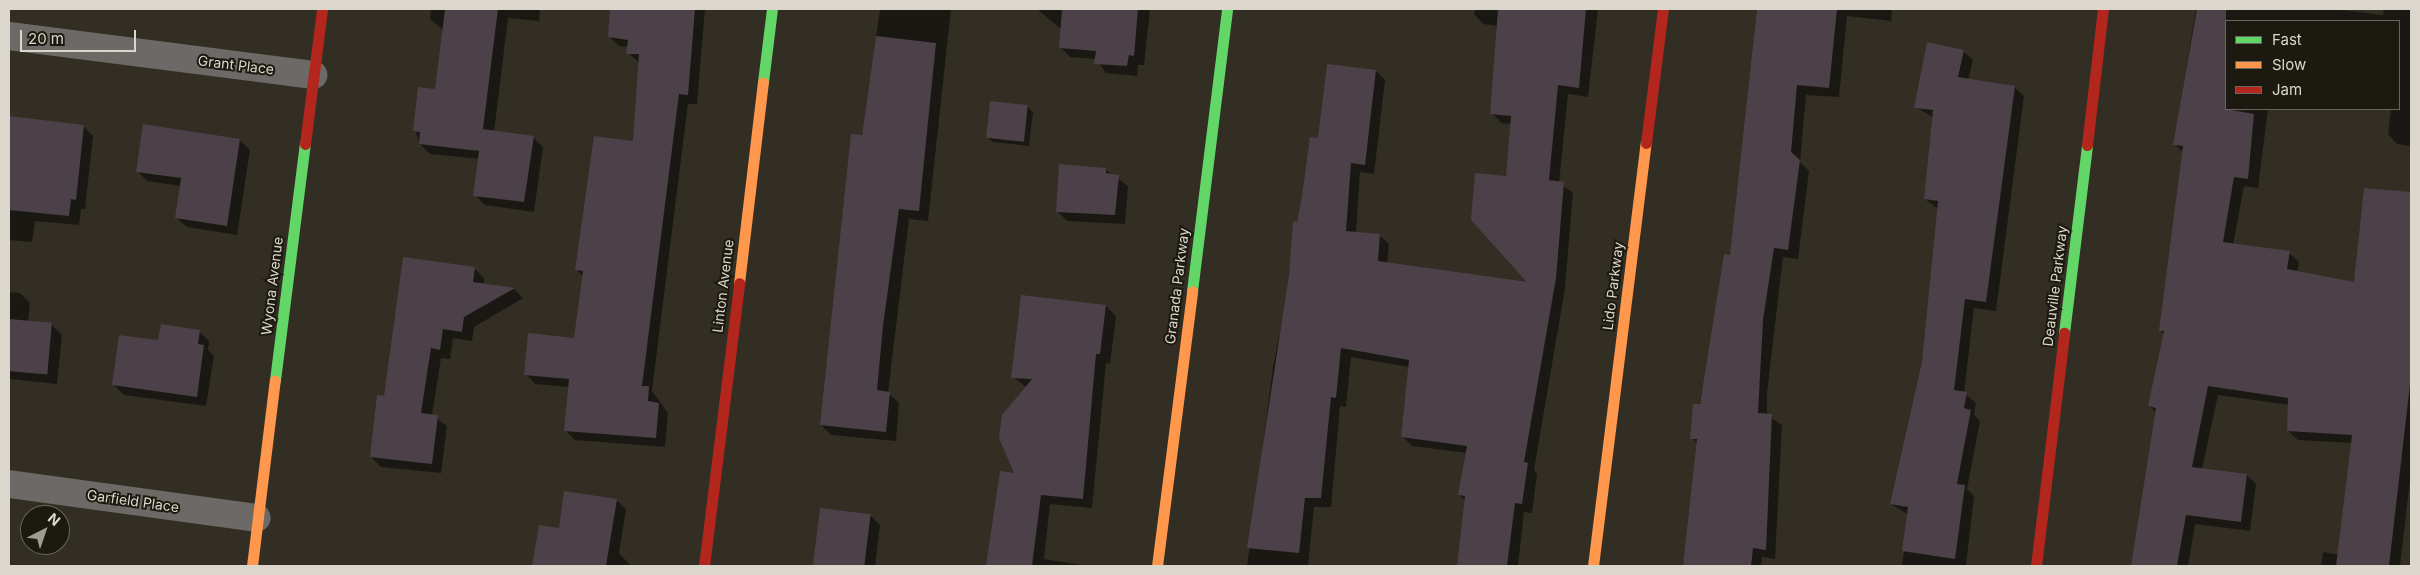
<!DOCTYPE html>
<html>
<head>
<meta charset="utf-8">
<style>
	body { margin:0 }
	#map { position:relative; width:2420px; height:575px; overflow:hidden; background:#322e24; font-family:Inter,sans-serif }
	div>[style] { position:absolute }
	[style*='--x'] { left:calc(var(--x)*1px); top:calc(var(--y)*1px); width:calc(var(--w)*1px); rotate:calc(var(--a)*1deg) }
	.shadow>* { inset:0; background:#0007 }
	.building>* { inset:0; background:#4c4049; transform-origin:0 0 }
	.street>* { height:28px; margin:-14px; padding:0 14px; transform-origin:14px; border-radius:14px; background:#6c6a66 }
	.fast>* { height:11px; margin:-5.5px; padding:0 5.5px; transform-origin:5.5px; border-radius:5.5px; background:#63d668 }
	.slow>* { height:11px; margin:-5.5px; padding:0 5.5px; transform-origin:5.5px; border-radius:5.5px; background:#ff974d }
	.jam>* { height:11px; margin:-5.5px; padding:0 5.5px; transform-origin:5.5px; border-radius:5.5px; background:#b3261e }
	span { translate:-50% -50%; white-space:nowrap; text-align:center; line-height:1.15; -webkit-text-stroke:4px #1c1911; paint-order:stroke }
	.street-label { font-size:14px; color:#dbd7cc }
	.frame { position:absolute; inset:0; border:10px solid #dbd7cc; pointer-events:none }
	.legend { position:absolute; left:2225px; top:20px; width:175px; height:90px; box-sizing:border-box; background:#1c1911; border:1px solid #68655c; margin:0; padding:6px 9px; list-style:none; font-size:15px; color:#dbd7cc }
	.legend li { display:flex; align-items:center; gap:10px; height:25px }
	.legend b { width:25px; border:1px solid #68655c }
	.north { position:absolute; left:20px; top:505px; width:50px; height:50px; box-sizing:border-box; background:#1c1911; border:1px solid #68655c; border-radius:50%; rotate:41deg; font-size:14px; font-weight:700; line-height:20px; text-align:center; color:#dbd7cc }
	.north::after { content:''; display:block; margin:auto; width:18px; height:22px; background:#a09c91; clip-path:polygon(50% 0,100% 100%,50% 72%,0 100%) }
	.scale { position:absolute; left:20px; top:30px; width:116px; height:22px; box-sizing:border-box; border:2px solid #dbd7cc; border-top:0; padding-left:6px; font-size:15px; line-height:18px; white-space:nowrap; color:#dbd7cc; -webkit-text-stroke:4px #1c1911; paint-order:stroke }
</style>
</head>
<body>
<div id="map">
	<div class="shadow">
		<div style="clip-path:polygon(431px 9px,540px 9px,539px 21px,508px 18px,494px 132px,533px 137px,543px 147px,534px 212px,485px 205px,475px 195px,480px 159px,430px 154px,420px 144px,415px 130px,436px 91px,443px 30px,430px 19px)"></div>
		<div style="clip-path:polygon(611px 9px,705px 9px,697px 104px,688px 104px,652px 391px,668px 413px,665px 447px,575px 440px,565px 430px,569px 387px,535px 384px,526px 374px,575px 339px,584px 277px,577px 270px,634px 143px,640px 63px,628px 53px,628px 47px,619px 46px,609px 36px)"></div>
		<div style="clip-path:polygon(880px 9px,951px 9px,928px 221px,909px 219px,888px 393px,899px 403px,896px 441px,831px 435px,821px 425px)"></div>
		<div style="clip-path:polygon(1037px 9px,1150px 9px,1144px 65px,1138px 65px,1137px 76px,1106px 73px,1096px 59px,1070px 57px,1060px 47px,1062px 30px)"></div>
		<div style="clip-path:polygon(1475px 9px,1598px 9px,1588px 97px,1568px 94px,1559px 183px,1573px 193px,1565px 288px,1534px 470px,1537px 474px,1532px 513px,1524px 512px,1518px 566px,1458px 566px,1466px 501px,1459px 495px,1467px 453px,1412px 446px,1403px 437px,1409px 367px,1351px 357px,1346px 407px,1340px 406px,1331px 507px,1314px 507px,1308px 566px,1247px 566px,1273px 367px,1319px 139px,1376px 71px,1385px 80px,1374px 174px,1360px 172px,1356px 233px,1379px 235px,1389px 244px,1387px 264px,1531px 284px,1507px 178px,1512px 124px,1501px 123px,1492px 113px,1497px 26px,1483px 24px,1474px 14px)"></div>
		<div style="clip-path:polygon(1757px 9px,1892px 9px,1891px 21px,1847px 16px,1839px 97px,1806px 95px,1800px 162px,1809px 171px,1798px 259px,1783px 257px,1767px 393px,1767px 415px,1782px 425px,1775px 559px,1762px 557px,1761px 566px,1685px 566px,1698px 444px,1692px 438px,1731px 257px)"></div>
		<div style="clip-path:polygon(2196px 9px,2334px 9px,2383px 15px,2384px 9px,2411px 9px,2411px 146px,2397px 144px,2388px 134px,2391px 109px,2399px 109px,2399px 21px,2226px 21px,2226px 109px,2268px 109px,2258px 188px,2244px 186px,2233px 245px,2289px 253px,2299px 262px,2297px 272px,2355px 283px,2366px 190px,2411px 194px,2411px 471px,2400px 566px,2321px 566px,2323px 552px,2339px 555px,2352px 443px,2298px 440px,2288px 431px,2289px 405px,2218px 395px,2202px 469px,2247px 475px,2256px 484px,2250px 531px,2195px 524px,2188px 566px,2132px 566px,2156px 413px,2149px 405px,2164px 335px,2160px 330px,2184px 153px,2174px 144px)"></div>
		<div style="clip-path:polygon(1963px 51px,1973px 60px,1968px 80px,2014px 87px,2024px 96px,1996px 311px,1974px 308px,1964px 393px,1976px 403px,1974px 415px,1980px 421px,1967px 489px,1974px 496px,1966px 566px,1902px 566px,1909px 515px,1891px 504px,1923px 362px,1938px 209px,1925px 199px,1934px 118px,1916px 107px)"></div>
		<div style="clip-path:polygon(992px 102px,1028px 107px,1033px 112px,1029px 146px,993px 142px,987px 137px)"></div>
		<div style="clip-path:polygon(9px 118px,83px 126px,93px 136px,85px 209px,81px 209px,79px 225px,35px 221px,32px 242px,9px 240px)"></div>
		<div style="clip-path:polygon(240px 140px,250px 150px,237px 235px,187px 227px,177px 218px,181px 186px,147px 181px,137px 171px)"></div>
		<div style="clip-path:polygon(1105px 169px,1128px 186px,1125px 224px,1067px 221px,1057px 211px)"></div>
		<div style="clip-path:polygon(474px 268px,484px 278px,484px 285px,514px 289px,523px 298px,474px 327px,472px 341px,453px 338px,450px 359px,441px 358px,432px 415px,447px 426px,441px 473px,381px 467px,371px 457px,385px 397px)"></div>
		<div style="clip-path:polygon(9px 292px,20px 293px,30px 303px,28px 322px,52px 325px,62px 335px,57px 384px,9px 379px)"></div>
		<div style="clip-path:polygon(1106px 306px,1116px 316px,1110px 364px,1106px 363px,1092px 508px,1050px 504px,1044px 559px,1087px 566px,989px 566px,1001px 472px,1016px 474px,1026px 387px,1013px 377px)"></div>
		<div style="clip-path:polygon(199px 331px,209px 341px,208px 350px,214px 356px,206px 406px,124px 395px,114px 385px,159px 342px)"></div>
		<div style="clip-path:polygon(616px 500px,626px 509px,619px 553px,631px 566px,534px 566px,540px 526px,560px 530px)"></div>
		<div style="clip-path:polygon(821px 510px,870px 515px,880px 525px,875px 566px,814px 566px)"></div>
	</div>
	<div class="building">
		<div style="clip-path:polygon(445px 9px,498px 9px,483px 129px,534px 136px,524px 202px,473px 196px,479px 151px,419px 144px,420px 132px,413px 131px,418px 87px,435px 89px)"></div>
		<div style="clip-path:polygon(610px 9px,695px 9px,688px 95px,679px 94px,642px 386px,649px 386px,648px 401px,659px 403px,656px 438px,564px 431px,569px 379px,524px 375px,528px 333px,574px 338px,583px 271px,575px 270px,594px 136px,633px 141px,639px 54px,626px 54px,628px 40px,608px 37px)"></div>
		<div style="clip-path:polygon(1062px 9px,1138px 9px,1134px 56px,1129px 55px,1127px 66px,1094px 64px,1096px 51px,1059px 48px)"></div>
		<div style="clip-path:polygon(1498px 9px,1586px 9px,1579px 88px,1558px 85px,1549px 180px,1564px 182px,1556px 278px,1524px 462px,1528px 463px,1522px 504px,1515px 503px,1507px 566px,1457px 566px,1465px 496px,1458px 495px,1467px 446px,1401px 437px,1409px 360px,1341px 348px,1336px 398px,1331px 397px,1321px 498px,1305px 498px,1299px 553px,1247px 548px,1289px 275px,1293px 221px,1297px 222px,1302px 196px,1310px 137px,1318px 138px,1327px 64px,1376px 70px,1365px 165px,1351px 163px,1346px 231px,1380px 234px,1378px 261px,1527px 282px,1471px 220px,1475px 173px,1506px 176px,1511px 116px,1490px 114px)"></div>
		<div style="clip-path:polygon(1757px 9px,1837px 9px,1829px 88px,1797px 85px,1791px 152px,1800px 160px,1788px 250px,1774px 248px,1763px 320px,1758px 413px,1772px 414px,1766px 550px,1753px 548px,1751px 566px,1683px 566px,1697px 439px,1690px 439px,1693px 404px,1700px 404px,1724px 254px,1730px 255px)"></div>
		<div style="clip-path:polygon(2197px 9px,2226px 9px,2226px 109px,2254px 114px,2248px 179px,2234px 177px,2223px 242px,2290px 251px,2287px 269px,2354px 282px,2364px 188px,2411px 192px,2411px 376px,2389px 566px,2336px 566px,2352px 435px,2287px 431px,2288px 398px,2208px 386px,2192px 467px,2247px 474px,2241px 522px,2186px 515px,2177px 566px,2131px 566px,2156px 408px,2148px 406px,2164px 331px,2159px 331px,2183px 146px,2173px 145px)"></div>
		<div style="clip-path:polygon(876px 36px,936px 43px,919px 211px,899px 209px,883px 326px,877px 390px,890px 392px,886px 432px,820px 425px,851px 134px,862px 135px)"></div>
		<div style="clip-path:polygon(1927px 42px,1964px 50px,1958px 77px,2015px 86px,1986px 302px,1965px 299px,1954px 390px,1967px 392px,1964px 408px,1971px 410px,1957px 484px,1965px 485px,1955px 559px,1902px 551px,1908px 507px,1890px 504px,1922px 362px,1938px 201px,1924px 199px,1933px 110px,1914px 108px)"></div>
		<div style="left:990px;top:101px;width:38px;height:37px;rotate:6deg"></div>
		<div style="clip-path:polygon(9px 116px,84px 125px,76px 200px,71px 199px,69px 216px,9px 210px)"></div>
		<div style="clip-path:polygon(143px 124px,240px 139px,227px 226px,175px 218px,181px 178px,136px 172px)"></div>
		<div style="clip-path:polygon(1059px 164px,1106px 168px,1106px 173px,1119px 175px,1115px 215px,1056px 212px)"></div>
		<div style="clip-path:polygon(403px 257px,475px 267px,473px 282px,515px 288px,464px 317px,462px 332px,443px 329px,440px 350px,431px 348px,421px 413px,438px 415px,432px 464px,370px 457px,377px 395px,384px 396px)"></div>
		<div style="clip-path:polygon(1021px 295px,1106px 305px,1100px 354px,1096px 354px,1083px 499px,1041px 495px,1032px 566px,986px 566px,1000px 471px,1014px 473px,999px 438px,1002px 415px,1032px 379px,1011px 378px)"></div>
		<div style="left:9px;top:319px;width:43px;height:52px;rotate:5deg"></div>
		<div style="clip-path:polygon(161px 324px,200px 330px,198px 344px,204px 345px,197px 397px,112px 385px,119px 335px,158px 340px)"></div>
		<div style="clip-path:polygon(564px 491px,617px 499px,606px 566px,532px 566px,539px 525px,559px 528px)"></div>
		<div style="left:820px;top:508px;width:51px;height:58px;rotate:7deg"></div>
	</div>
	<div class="street">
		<div style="--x:9;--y:36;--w:307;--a:7.3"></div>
		<div style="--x:9;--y:484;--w:250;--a:7.8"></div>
	</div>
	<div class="fast">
		<div style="--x:763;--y:82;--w:74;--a:-83"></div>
		<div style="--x:1192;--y:291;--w:284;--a:-82.9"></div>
		<div style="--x:2064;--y:333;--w:189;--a:-83"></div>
		<div style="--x:275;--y:380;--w:238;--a:-82.8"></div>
	</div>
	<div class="slow">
		<div style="--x:739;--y:283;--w:202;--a:-83.2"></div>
		<div style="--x:252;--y:566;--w:187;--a:-83"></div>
		<div style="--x:1157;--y:566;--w:277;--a:-82.7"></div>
		<div style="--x:1593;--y:566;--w:426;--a:-82.9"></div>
	</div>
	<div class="jam">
		<div style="--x:1646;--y:143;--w:135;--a:-82.8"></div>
		<div style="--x:305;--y:144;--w:136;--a:-82.8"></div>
		<div style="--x:2087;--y:145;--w:137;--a:-83.3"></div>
		<div style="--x:704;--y:566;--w:285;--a:-82.9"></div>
		<div style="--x:2036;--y:566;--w:235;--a:-83.1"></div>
	</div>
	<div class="street-label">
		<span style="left:236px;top:65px;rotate:7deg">Grant Place</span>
		<span style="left:272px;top:286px;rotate:-83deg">Wyona Avenue</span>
		<span style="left:723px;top:286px;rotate:-83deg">Linton Avenue</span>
		<span style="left:1177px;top:286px;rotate:-83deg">Granada Parkway</span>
		<span style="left:1613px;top:286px;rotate:-83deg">Lido Parkway</span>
		<span style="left:2055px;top:286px;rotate:-83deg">Deauville Parkway</span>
		<span style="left:133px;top:501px;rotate:8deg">Garfield Place</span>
	</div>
	<div class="frame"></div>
	<ul class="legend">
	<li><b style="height:6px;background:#63d668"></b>Fast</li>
	<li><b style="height:6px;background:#ff974d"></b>Slow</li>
	<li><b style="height:6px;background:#b3261e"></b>Jam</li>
	</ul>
	<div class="north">N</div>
	<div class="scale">20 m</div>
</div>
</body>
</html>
